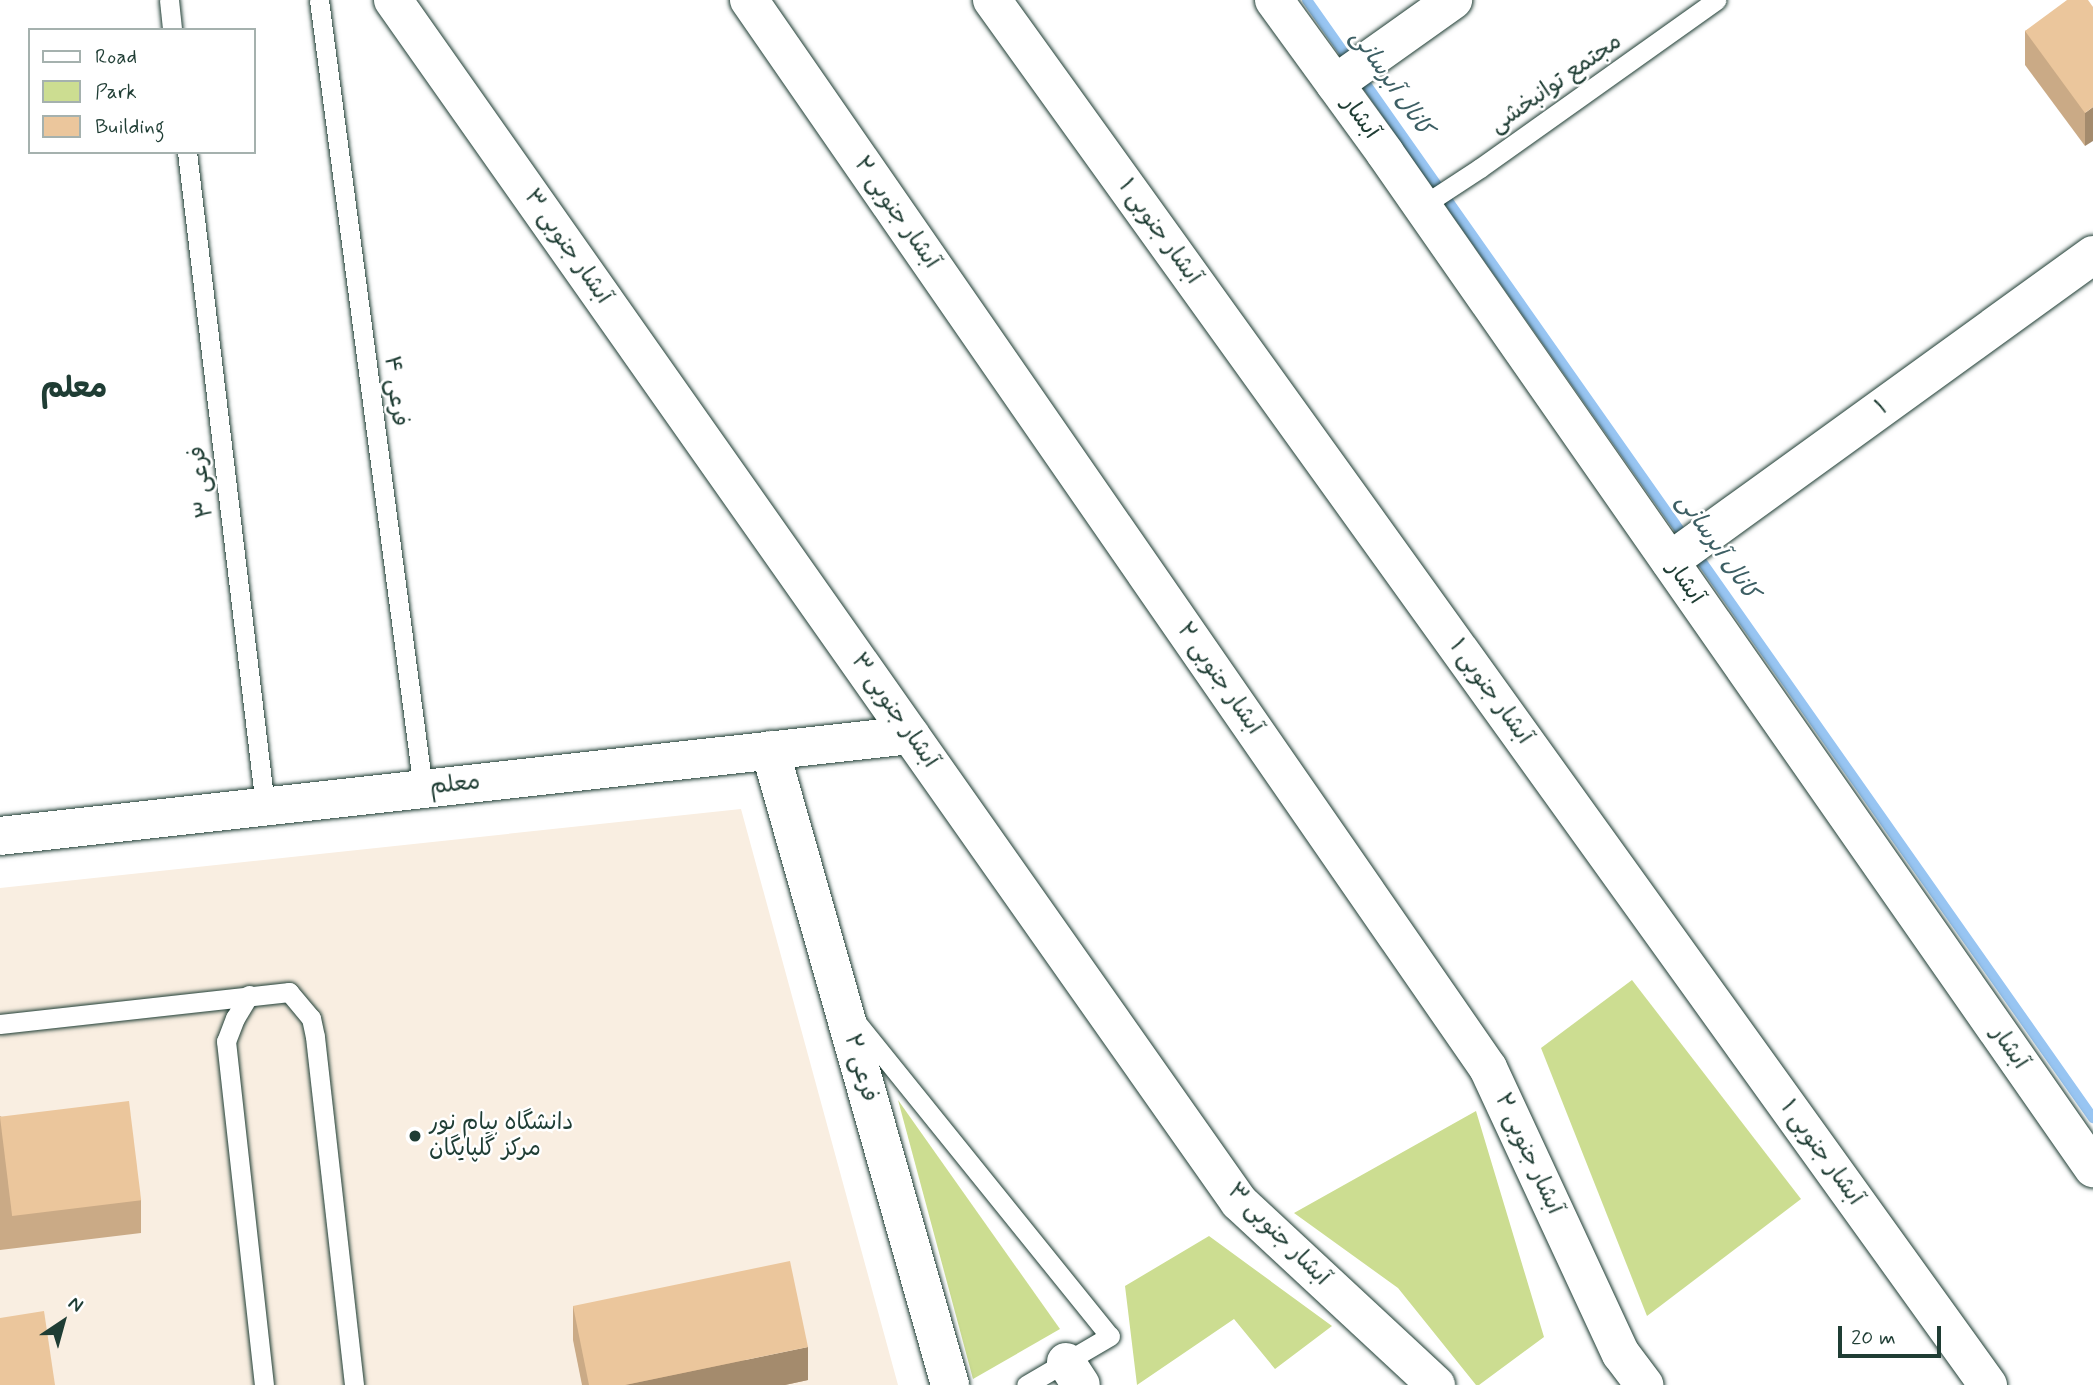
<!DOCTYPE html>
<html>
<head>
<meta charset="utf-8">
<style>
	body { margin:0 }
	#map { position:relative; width:2093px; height:1385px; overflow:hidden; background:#fff; font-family:Mynerve,"Playpen Sans Arabic",sans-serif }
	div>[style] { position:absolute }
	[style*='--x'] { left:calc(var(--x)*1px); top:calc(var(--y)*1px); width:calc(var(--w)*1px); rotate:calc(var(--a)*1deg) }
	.built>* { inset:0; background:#f9eee1 }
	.green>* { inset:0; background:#ccdd91 }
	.stream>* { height:10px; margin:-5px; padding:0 5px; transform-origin:5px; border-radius:5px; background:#98c5f2 }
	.roads { filter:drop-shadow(0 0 2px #1f3d34) drop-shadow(0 0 2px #1f3d34) }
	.service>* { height:19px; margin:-9.5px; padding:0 9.5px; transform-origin:9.5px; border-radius:9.5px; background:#fff }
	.minor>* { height:38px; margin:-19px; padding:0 19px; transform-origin:19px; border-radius:19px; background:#fff }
	.tertiary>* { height:38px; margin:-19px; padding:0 19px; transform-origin:19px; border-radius:19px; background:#fff }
	.wall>* { inset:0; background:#caaa86 }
	.shaded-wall>* { inset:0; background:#a48b6d }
	.building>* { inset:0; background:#ebc69c; transform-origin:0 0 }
	.dots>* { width:19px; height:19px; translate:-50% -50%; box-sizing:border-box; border:4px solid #fff; border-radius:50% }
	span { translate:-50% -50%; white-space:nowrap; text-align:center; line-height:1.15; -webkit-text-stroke:5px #fff; paint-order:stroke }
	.street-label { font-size:23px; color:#1f3d34 }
	.poi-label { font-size:23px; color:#1f3d34 }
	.left { translate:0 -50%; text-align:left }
	.water-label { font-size:24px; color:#3d5f64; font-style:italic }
	.district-label { font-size:30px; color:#1f3d34; font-weight:700 }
	.legend { position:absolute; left:28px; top:28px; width:228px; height:126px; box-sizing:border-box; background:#fff; border:2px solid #a5b1ae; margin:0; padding:9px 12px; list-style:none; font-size:21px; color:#1f3d34 }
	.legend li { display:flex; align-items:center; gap:14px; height:35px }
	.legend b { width:35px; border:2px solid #a5b1ae }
	.north { position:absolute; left:28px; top:1287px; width:70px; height:70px; -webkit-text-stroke:5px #fff; paint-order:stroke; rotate:36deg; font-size:19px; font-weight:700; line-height:28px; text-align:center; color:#1f3d34 }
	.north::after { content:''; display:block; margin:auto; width:24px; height:32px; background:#1f3d34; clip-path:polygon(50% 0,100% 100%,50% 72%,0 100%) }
	.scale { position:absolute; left:1838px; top:1326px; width:103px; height:32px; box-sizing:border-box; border:4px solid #1f3d34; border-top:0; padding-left:9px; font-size:21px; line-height:24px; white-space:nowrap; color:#1f3d34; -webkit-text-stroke:5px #fff; paint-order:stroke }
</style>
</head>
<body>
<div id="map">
	<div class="built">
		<div style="clip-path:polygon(741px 809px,898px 1385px,0 1385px,0 888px)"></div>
	</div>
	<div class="green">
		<div style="clip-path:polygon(1632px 980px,1801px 1199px,1647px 1316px,1541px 1048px)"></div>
		<div style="clip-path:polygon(898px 1100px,1060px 1329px,973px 1379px)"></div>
		<div style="clip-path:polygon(1476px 1111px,1544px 1337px,1479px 1385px,1476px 1385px,1398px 1288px,1294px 1213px)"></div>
		<div style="clip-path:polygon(1209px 1236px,1332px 1326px,1275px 1369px,1234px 1319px,1137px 1385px,1125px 1286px)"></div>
	</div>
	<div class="stream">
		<div style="--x:1307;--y:0;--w:1367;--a:54.89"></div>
	</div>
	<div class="roads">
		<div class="service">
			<div style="--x:169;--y:0;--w:30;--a:84"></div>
			<div style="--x:319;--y:0;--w:796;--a:82.49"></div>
			<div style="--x:187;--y:152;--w:659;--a:83.2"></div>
			<div style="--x:1422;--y:206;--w:69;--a:-33.2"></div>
			<div style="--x:1480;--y:168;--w:290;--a:-35.4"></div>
			<div style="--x:249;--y:995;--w:27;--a:121"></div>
			<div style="--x:235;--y:1018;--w:25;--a:111"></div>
			<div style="--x:226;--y:1041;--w:346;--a:83.7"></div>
			<div style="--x:857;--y:1023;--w:402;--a:51.1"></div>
			<div style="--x:1110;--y:1336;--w:97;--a:149.7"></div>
			<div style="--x:0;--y:1024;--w:291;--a:-6.3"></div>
			<div style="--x:289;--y:992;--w:34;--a:50"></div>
			<div style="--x:311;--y:1018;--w:19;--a:78"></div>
			<div style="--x:315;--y:1037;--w:350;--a:83.6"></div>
		</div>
		<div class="minor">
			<div style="--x:393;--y:0;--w:1470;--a:54.86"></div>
			<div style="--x:1239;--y:1202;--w:269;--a:42.9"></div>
			<div style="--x:749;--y:0;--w:1299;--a:55.32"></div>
			<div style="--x:1488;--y:1068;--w:315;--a:65.1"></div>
			<div style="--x:1621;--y:1354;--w:39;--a:53"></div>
			<div style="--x:992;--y:0;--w:1706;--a:54.28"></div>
			<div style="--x:1335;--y:84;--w:145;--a:-35.4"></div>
			<div style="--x:1670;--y:561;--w:522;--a:-35.88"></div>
			<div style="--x:770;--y:750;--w:660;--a:74.17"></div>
			<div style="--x:0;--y:836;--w:916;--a:-6.33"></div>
			<div style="--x:1066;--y:1362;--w:27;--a:57"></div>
		</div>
		<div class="tertiary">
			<div style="--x:1274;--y:0;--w:189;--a:54"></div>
			<div style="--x:1385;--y:153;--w:1238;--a:55.1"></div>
		</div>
	</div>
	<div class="wall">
		<div style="clip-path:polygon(2088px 0,2085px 146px,2025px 65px,2025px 31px)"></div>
		<div style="clip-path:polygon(0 1116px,141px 1200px,141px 1233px,0 1250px)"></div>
		<div style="clip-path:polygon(573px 1306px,808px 1380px,785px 1385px,582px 1385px,573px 1340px)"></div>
	</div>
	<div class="shaded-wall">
		<div style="clip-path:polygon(2093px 107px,2093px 141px,2085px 146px,2085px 113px)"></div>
		<div style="clip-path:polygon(808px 1347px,808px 1380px,785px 1385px,625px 1385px)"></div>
	</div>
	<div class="building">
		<div style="clip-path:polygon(2067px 0,2088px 0,2093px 7px,2093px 107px,2085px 113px,2025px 31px)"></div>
		<div style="left:129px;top:1101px;width:100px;height:130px;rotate:83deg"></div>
		<div style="clip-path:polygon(790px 1261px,808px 1347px,625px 1385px,589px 1385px,573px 1306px)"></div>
		<div style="clip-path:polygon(44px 1311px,55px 1385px,0 1385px,0 1318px)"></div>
	</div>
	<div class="dots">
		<div style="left:415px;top:1136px;background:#1f3d34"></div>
	</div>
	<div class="street-label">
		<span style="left:1556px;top:84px;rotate:-35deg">مجتمع توانبخشى</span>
		<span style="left:1360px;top:118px;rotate:54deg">آبشار</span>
		<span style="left:896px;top:213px;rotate:55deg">آبشار جنوبی ۲</span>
		<span style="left:1159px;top:232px;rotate:54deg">آبشار جنوبی ۱</span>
		<span style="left:567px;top:247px;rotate:55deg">آبشار جنوبی ۳</span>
		<span style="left:395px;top:391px;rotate:83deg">فرعی ۴</span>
		<span style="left:1882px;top:408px;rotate:-36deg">۱</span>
		<span style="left:202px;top:482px;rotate:-97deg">فرعی ۳</span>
		<span style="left:1685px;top:583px;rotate:55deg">آبشار</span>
		<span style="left:1219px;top:679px;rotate:55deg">آبشار جنوبی ۲</span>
		<span style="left:1490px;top:692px;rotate:54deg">آبشار جنوبی ۱</span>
		<span style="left:894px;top:711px;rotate:55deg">آبشار جنوبی ۳</span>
		<span style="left:455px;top:785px;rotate:-6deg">معلم</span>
		<span style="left:2009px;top:1048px;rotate:55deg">آبشار</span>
		<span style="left:860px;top:1068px;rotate:74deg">فرعی ۲</span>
		<span style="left:1821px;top:1153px;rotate:54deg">آبشار جنوبی ۱</span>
		<span style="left:1528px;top:1154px;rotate:65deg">آبشار جنوبی ۲</span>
		<span style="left:1278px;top:1235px;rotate:45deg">آبشار جنوبی ۳</span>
	</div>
	<div class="poi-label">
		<span class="left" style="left:429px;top:1136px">دانشگاه پیام نور<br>مرکز گلپایگان</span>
	</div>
	<div class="water-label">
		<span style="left:1391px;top:83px;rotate:55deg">کانال آبرسانی</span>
		<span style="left:1717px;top:547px;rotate:55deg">کانال آبرسانی</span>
	</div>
	<div class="district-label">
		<span style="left:74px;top:389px">معلم</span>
	</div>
	<ul class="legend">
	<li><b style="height:9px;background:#fff"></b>Road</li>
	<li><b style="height:19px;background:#ccdd91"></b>Park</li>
	<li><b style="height:19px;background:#ebc69c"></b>Building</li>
	</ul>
	<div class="north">N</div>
	<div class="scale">20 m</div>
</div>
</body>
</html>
